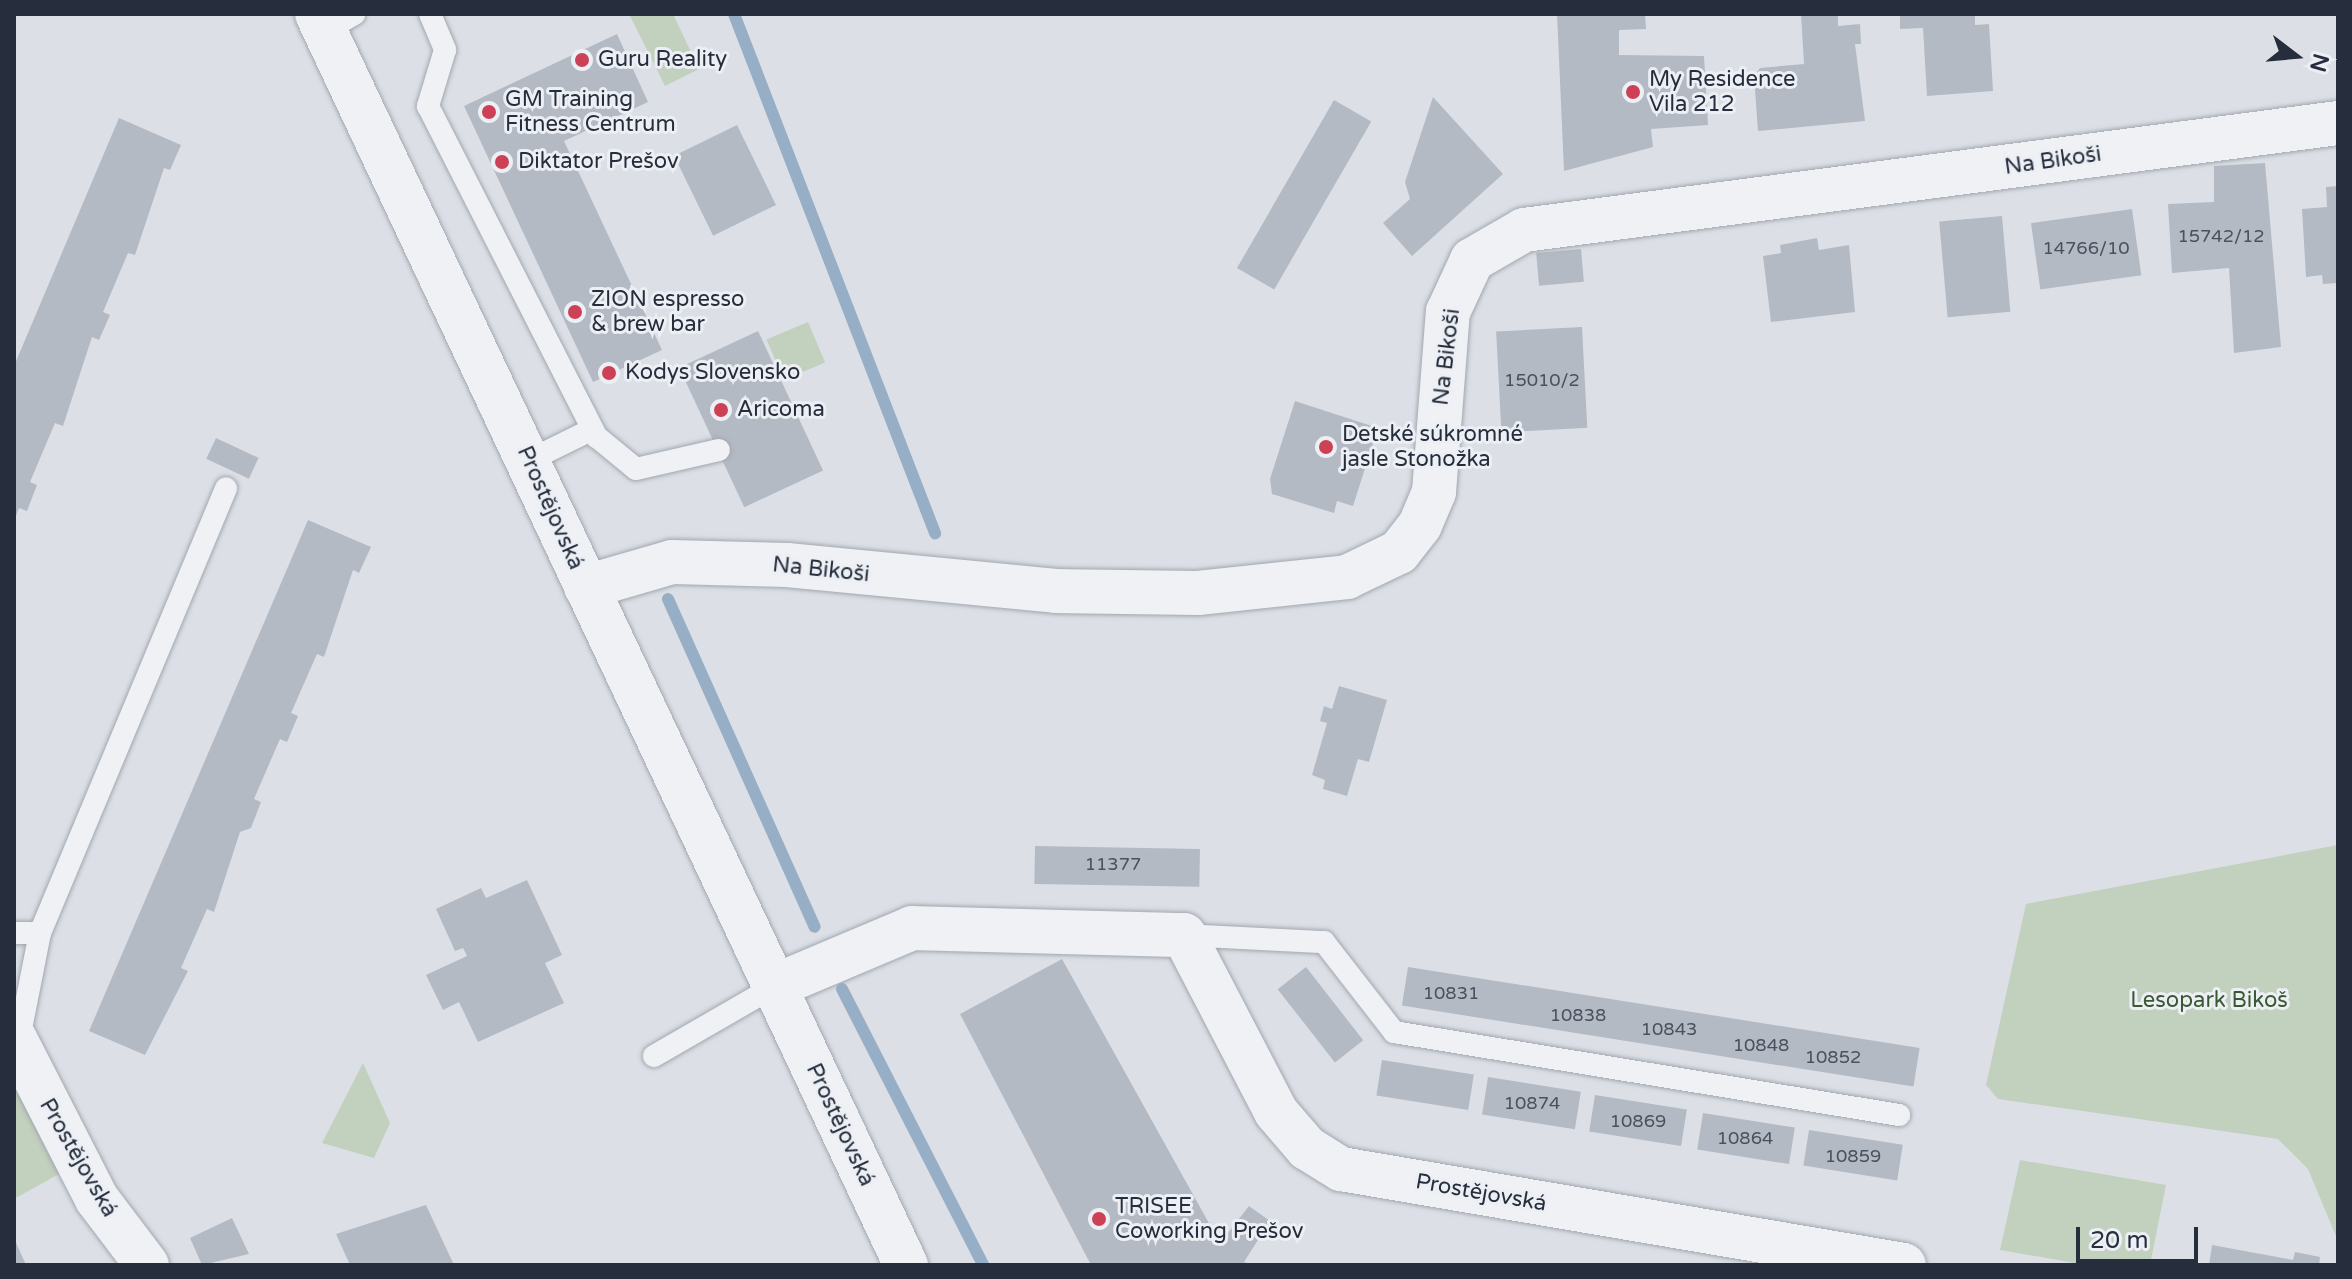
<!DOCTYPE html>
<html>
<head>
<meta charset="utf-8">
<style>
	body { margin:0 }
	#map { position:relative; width:2352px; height:1279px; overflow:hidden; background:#dce0e6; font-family:"Varela Round",sans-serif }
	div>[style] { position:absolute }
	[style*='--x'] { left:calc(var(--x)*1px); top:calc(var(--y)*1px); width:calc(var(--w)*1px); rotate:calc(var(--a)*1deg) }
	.green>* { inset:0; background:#c2d0be; transform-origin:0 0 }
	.stream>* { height:12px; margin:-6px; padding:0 6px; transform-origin:6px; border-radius:6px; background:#97aec7 }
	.building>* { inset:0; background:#b4bac3; transform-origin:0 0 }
	.roads { filter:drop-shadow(0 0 2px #a2a7b0) drop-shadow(0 0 2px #a2a7b0) }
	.service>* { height:22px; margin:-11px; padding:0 11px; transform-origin:11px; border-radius:11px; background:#eff1f5 }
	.minor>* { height:44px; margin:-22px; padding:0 22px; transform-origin:22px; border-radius:22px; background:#eff1f5 }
	.tertiary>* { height:44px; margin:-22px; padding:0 22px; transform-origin:22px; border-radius:22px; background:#eff1f5 }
	.dots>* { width:22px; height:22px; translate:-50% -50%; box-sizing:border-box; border:4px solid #eceff4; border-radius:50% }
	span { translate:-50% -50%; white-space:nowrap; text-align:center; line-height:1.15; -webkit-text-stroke:6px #eceff4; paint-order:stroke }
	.number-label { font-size:18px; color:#4a515e }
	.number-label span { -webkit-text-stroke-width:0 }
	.poi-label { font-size:22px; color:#262e3d }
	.left { translate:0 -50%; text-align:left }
	.street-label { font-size:22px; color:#262e3d }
	.park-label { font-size:22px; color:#3b5834 }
	.frame { position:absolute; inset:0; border:16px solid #262e3d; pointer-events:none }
	.north { position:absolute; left:2256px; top:16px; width:80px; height:80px; -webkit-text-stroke:6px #eceff4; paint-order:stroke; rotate:106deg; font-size:22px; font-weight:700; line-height:32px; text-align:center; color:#262e3d }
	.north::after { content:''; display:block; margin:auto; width:28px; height:36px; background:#262e3d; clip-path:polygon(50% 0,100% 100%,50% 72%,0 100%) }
	.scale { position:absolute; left:2076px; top:1227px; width:122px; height:36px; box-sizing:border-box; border:4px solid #262e3d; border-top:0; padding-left:10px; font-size:24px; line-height:28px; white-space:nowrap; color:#262e3d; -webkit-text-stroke:6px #eceff4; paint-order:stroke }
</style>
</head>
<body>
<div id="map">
	<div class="green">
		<div style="clip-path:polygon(629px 14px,673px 14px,699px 69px,665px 86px)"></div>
		<div style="left:808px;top:322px;width:44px;height:45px;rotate:67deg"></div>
		<div style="clip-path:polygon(2338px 845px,2338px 1241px,2308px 1169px,2278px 1139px,1998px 1099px,1986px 1085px,2026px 904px)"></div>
		<div style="clip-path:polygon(14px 1017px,86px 1159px,14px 1199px)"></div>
		<div style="clip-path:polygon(363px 1063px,390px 1123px,374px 1158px,322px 1143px)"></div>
		<div style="clip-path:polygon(2020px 1160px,2166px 1185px,2150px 1265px,2086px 1265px,2000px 1250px)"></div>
	</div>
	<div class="stream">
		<div style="--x:734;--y:14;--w:557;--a:68.83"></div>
		<div style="--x:668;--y:599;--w:359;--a:65.9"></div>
		<div style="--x:842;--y:989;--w:310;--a:62.9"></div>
	</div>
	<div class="building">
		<div style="clip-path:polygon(1557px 14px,1645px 14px,1646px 29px,1619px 30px,1619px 55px,1704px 56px,1708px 125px,1651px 129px,1653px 147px,1564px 171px)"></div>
		<div style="clip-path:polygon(1801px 14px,1838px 14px,1838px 26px,1860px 24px,1861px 44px,1855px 44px,1865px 121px,1758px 131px,1754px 76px,1760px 68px,1804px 64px)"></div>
		<div style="clip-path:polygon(1900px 14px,1975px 14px,1975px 25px,1989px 24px,1993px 91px,1927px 96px,1923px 28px,1900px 29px)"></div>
		<div style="clip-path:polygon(617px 34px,648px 102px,564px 141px,662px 350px,593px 382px,464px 106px)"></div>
		<div style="clip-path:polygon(1433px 97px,1503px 174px,1412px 256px,1383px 223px,1410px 199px,1405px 182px)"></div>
		<div style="left:1334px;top:100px;width:43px;height:194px;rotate:30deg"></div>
		<div style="clip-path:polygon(119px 118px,181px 145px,170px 170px,164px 168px,135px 255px,128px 253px,103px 312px,110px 315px,99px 340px,92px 337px,63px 426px,55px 423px,30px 482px,37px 485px,27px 511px,19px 508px,14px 521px,14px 366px)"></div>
		<div style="left:737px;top:125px;width:89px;height:70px;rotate:64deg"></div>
		<div style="clip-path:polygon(2265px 163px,2281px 347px,2234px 353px,2229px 268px,2172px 273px,2168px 204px,2214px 202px,2214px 166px)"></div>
		<div style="clip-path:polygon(2338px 186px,2338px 283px,2323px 284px,2322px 275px,2306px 277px,2302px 209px,2327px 207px,2326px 187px)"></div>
		<div style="left:2132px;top:209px;width:67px;height:102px;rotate:82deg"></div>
		<div style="left:2002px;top:216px;width:96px;height:63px;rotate:85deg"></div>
		<div style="clip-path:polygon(1817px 238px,1819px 250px,1849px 245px,1855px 312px,1771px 322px,1763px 256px,1781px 253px,1780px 245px)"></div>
		<div style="left:1581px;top:249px;width:33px;height:45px;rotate:85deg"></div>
		<div style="left:1582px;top:327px;width:101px;height:86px;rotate:87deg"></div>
		<div style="left:758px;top:331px;width:154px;height:87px;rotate:65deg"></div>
		<div style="clip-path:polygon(1295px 401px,1378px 428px,1353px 506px,1337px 501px,1334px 513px,1272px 494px,1270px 479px)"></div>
		<div style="left:216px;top:438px;width:47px;height:23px;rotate:25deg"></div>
		<div style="clip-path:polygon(308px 520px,371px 547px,359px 573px,353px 570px,324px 657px,317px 654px,291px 713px,298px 716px,287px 742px,280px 739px,254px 799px,261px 802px,251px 828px,240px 832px,214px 912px,207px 909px,181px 968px,188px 971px,145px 1055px,89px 1031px)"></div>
		<div style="clip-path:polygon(1339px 686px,1387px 700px,1369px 762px,1358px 759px,1347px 796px,1323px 789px,1325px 780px,1312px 775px,1327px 723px,1320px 721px,1324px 706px,1332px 709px)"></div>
		<div style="left:1035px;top:846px;width:165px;height:38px;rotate:1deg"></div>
		<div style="clip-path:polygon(527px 880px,562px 955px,545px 963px,564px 1003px,478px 1042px,459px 1002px,443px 1010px,426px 975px,467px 956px,463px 948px,455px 951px,436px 909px,481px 888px,486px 898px)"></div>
		<div style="clip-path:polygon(1062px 959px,1220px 1243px,1249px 1206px,1270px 1221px,1244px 1262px,1252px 1265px,1091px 1265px,960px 1014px)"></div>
		<div style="left:1306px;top:967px;width:93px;height:36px;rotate:52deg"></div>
		<div style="left:1408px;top:967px;width:518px;height:39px;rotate:9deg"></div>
		<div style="left:1382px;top:1060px;width:93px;height:36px;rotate:9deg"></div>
		<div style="left:1488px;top:1077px;width:94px;height:38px;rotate:9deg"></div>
		<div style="left:1595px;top:1095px;width:93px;height:37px;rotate:9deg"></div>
		<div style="left:1703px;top:1113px;width:93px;height:37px;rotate:9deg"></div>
		<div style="left:1809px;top:1130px;width:95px;height:36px;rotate:9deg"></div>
		<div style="clip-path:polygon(426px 1205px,454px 1265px,350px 1265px,336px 1234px)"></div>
		<div style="clip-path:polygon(232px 1218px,249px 1254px,202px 1265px,190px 1238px)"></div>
		<div style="clip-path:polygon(14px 1238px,26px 1265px,14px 1265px)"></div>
		<div style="clip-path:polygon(2212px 1245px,2293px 1260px,2295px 1252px,2320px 1257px,2319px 1265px,2209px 1265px)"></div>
	</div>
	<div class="roads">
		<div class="service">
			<div style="--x:430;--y:14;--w:39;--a:67"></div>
			<div style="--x:445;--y:50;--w:59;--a:106.9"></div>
			<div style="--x:428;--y:106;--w:372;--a:63"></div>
			<div style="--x:597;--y:437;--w:50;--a:39.4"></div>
			<div style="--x:636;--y:469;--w:85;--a:-12.9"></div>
			<div style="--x:325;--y:31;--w:34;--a:-30"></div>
			<div style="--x:528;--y:461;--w:72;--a:-26.2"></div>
			<div style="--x:14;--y:933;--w:26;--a:0"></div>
			<div style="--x:1184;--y:935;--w:140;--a:2.9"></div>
			<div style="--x:1324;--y:942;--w:114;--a:52.1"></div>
			<div style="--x:1394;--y:1032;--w:512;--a:9.33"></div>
			<div style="--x:18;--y:1044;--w:113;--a:-78.8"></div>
			<div style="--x:40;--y:933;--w:482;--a:-67.3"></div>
			<div style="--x:654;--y:1056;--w:140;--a:-30"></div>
		</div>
		<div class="minor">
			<div style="--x:586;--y:587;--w:90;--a:-16.2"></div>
			<div style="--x:672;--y:562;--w:115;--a:1.5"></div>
			<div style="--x:787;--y:565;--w:270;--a:5.5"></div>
			<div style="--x:1056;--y:591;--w:142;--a:0.8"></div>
			<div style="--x:1198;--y:593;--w:150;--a:-6.1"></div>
			<div style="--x:1347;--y:577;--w:58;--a:-25.7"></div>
			<div style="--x:1399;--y:552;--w:34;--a:-52"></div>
			<div style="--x:1420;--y:525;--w:36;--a:-67"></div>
			<div style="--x:1434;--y:492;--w:181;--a:-85.6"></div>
			<div style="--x:1448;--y:312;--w:57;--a:-65.2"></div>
			<div style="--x:1472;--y:260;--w:60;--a:-30"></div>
			<div style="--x:1524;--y:230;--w:821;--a:-7.49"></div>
			<div style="--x:775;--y:986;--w:149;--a:-22.9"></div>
			<div style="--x:912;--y:928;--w:272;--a:1.5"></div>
			<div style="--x:1184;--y:935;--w:199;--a:62.5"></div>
			<div style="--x:1276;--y:1112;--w:48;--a:49.3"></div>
			<div style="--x:1307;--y:1148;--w:40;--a:32"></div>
			<div style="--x:1341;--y:1169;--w:571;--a:9.68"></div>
			<div style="--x:14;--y:1037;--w:182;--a:62.9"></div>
			<div style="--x:97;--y:1199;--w:83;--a:52.9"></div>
		</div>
		<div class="tertiary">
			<div style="--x:317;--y:14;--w:1383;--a:64.79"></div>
		</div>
	</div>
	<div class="dots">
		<div style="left:582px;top:60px;background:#cc4156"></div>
		<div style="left:1633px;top:92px;background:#cc4156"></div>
		<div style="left:489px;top:112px;background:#cc4156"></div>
		<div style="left:502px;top:162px;background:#cc4156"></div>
		<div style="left:575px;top:312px;background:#cc4156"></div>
		<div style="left:609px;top:373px;background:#cc4156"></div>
		<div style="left:721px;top:410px;background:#cc4156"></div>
		<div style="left:1326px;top:447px;background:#cc4156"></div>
		<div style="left:1099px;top:1219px;background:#cc4156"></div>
	</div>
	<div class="number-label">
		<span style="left:2221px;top:236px">15742/12</span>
		<span style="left:2086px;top:248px">14766/10</span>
		<span style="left:1542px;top:380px">15010/2</span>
		<span style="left:1113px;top:864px">11377</span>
		<span style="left:1451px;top:993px">10831</span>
		<span style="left:1578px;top:1015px">10838</span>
		<span style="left:1669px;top:1029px">10843</span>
		<span style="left:1761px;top:1045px">10848</span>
		<span style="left:1833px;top:1057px">10852</span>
		<span style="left:1532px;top:1103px">10874</span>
		<span style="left:1638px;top:1121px">10869</span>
		<span style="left:1745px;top:1138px">10864</span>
		<span style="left:1853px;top:1156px">10859</span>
	</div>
	<div class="poi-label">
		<span class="left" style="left:598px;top:60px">Guru Reality</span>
		<span class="left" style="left:1649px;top:92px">My Residence<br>Vila 212</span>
		<span class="left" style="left:505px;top:112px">GM Training<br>Fitness Centrum</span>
		<span class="left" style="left:518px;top:162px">Diktator Prešov</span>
		<span class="left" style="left:591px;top:312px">ZION espresso<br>&amp; brew bar</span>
		<span class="left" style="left:625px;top:373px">Kodys Slovensko</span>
		<span class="left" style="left:737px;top:410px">Aricoma</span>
		<span class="left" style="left:1342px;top:447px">Detské súkromné<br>jasle Stonožka</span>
		<span class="left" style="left:1115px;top:1219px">TRISEE<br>Coworking Prešov</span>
	</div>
	<div class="street-label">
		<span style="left:2053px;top:161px;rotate:-8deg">Na Bikoši</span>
		<span style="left:1447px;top:357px;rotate:-83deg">Na Bikoši</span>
		<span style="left:550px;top:508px;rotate:66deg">Prostějovská</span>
		<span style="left:821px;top:570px;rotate:6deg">Na Bikoši</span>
		<span style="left:840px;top:1125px;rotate:65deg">Prostějovská</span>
		<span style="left:78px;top:1158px;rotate:60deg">Prostějovská</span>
		<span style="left:1481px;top:1193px;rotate:10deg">Prostějovská</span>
	</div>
	<div class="park-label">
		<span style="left:2209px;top:1001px">Lesopark Bikoš</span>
	</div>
	<div class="frame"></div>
	<div class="north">N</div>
	<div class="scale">20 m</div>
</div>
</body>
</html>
